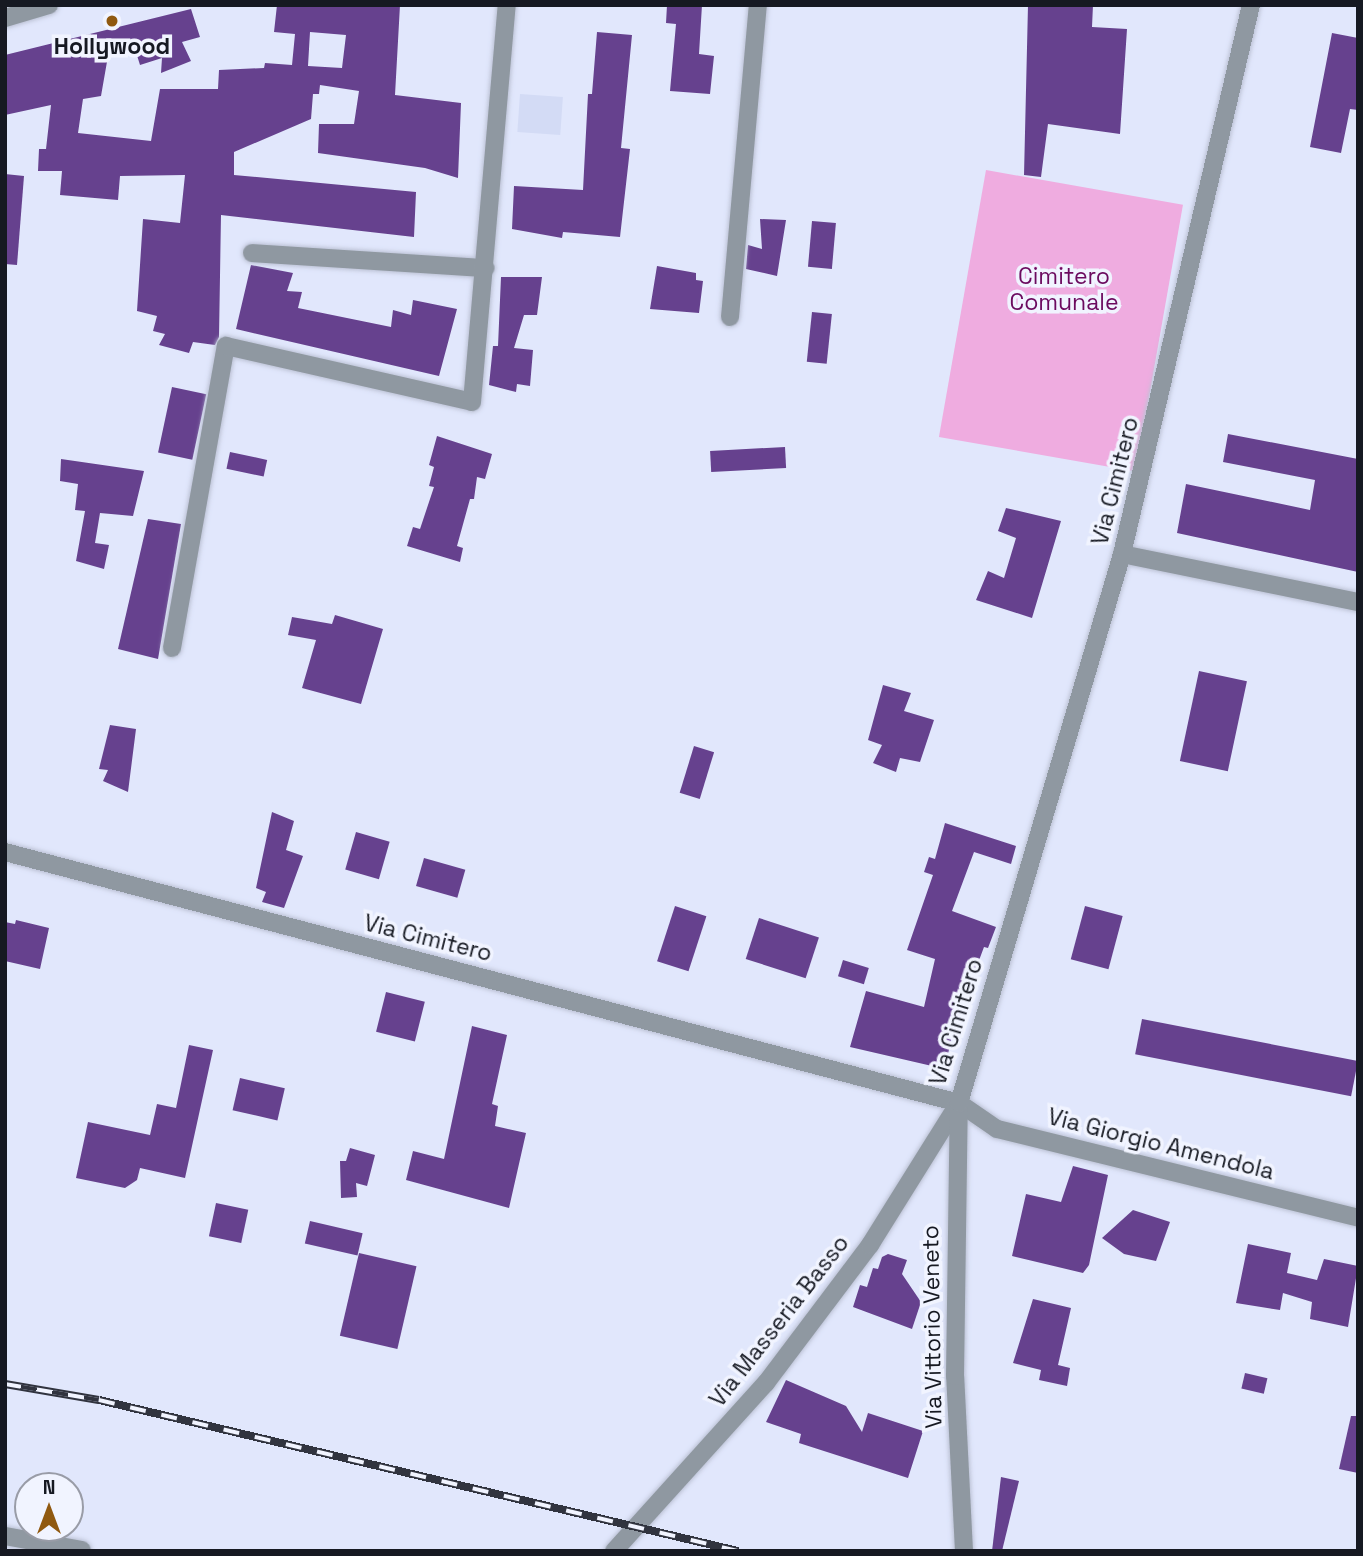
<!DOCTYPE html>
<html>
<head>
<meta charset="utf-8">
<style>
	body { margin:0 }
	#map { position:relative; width:1363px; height:1556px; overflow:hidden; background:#e1e7fc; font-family:"Space Grotesk",sans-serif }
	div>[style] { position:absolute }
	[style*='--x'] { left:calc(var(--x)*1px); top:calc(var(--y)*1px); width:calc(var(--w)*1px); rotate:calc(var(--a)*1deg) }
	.built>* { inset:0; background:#d3dbf5; transform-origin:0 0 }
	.green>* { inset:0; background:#eface0; transform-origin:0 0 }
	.building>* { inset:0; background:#66418e; transform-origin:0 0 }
	.roads { filter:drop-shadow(0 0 2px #bcc2d5) drop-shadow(0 0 2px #bcc2d5) }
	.minor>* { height:18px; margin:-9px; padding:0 9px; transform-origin:9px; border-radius:9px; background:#8f98a1 }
	.rail>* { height:8px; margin-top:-4px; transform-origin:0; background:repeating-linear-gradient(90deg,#f1f4ff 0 16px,#31343f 0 32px); box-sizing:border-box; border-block:2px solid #31343f }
	.dots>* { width:19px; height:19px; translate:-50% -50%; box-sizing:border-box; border:4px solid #f1f4ff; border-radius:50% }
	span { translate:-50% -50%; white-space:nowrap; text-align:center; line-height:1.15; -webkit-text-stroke:7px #f1f4ff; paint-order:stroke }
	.poi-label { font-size:23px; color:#161922; font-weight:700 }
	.park-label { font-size:23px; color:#6b0a5f }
	.street-label { font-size:23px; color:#161922 }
	.frame { position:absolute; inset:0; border:7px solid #161922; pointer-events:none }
	.north { position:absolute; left:14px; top:1472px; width:70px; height:70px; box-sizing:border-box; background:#f1f4ff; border:2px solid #999ca7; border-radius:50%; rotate:0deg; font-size:19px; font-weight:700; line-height:28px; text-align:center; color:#161922 }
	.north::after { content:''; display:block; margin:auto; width:24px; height:32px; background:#905910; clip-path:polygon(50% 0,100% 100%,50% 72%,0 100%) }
</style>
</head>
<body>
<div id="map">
	<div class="built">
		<div style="left:520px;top:94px;width:43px;height:38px;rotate:4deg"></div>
	</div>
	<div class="green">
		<div style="left:986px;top:170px;width:200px;height:271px;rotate:10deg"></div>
	</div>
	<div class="building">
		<div style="clip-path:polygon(evenodd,277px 5px,400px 5px,395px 95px,461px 103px,458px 178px,425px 168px,318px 153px,319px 124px,354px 124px,359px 91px,320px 85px,319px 94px,313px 94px,311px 119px,234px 152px,234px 175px,416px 192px,414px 237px,221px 215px,219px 337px,215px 345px,193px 342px,189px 353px,159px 345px,165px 334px,153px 331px,157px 316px,137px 311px,143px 219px,180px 223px,185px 175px,120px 176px,118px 200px,60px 195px,62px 171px,38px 171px,39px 149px,46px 149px,51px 105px,5px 115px,5px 55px,191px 9px,200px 37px,182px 42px,191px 61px,161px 73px,162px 58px,140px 65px,135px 49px,108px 56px,101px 96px,83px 99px,78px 133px,151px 141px,160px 89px,218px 89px,219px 70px,264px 68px,265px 63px,292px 65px,295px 34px,274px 32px,277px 5px,310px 32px,346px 35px,342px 68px,308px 66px,310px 32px)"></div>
		<div style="clip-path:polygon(667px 5px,702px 5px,699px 54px,714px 56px,710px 94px,670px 91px,676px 24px,666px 23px)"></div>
		<div style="clip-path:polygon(1028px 5px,1093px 5px,1092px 27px,1127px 29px,1120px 134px,1048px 124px,1041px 177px,1024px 175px)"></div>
		<div style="clip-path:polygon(597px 32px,632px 35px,621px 148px,630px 149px,620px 237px,563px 232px,562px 238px,512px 229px,514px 186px,583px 190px,588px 94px,592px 94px)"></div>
		<div style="clip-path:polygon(1332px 33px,1358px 38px,1358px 110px,1350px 109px,1341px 153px,1310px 147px)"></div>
		<div style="clip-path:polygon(5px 174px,24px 176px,17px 265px,5px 264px)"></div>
		<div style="clip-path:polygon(760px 219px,786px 220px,777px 276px,746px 269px,748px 245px,762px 249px)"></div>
		<div style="left:812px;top:221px;width:24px;height:46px;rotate:5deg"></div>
		<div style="clip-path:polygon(251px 265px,293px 273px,287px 291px,302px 292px,298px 308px,391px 327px,393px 310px,411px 315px,413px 300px,457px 309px,439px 376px,236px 329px)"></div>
		<div style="clip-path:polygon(657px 266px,696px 273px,696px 280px,703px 281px,699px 313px,650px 309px)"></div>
		<div style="clip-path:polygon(501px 277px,542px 277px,537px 315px,524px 315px,514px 348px,533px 350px,530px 386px,517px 384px,516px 392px,489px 385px,493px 346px,498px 346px)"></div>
		<div style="left:812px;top:312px;width:20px;height:50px;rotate:6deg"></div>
		<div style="left:172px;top:387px;width:35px;height:67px;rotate:12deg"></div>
		<div style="clip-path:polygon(1228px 434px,1358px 459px,1358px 572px,1177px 533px,1186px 484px,1310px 510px,1315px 480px,1223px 462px)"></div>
		<div style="clip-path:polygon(437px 436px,492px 454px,485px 479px,477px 477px,474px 499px,470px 499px,457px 546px,463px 548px,460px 562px,407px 546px,413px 527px,420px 529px,434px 487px,429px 486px,434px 467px,429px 465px)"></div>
		<div style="left:785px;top:447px;width:21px;height:75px;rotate:87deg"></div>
		<div style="left:230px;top:452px;width:38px;height:17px;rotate:12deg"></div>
		<div style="clip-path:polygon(61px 459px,144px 471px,133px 516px,100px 513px,95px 543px,109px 545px,104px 569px,76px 561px,85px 511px,75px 510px,78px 484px,60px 481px)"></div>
		<div style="clip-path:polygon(1006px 508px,1061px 521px,1032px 618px,976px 600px,988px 571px,1004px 578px,1016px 538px,998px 531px)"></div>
		<div style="clip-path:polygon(148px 519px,181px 524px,158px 659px,118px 649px)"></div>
		<div style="clip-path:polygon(335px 615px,383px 629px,361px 704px,302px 688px,316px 640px,288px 635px,292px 617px,332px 624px)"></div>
		<div style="left:1199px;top:671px;width:49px;height:92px;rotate:12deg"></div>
		<div style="clip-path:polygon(883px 685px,911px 693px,904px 711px,934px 720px,920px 762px,900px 758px,896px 772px,873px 763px,882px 745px,868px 740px)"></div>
		<div style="clip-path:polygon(110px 725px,136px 729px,128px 792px,103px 781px,108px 770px,99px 769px)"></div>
		<div style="left:694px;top:746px;width:21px;height:49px;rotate:17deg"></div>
		<div style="clip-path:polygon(272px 812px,294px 821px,286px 850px,303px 856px,284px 908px,262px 902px,266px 892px,256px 888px)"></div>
		<div style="clip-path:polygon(945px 823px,1016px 846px,1011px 864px,974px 852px,952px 911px,996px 927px,988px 948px,984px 947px,953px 1030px,945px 1069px,850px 1047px,866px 991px,924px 1007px,935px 959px,907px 950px,933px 875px,924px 872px,929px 857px,935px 859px)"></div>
		<div style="left:356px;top:832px;width:35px;height:39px;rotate:16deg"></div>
		<div style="left:424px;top:858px;width:43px;height:29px;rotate:16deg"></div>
		<div style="left:675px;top:906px;width:33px;height:58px;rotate:18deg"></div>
		<div style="left:1085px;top:906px;width:39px;height:55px;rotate:15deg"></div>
		<div style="left:759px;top:918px;width:63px;height:43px;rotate:18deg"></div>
		<div style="clip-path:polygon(16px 920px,49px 928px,40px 969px,5px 961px,5px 922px,15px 924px)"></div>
		<div style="left:843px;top:960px;width:27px;height:17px;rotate:17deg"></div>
		<div style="left:386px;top:992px;width:40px;height:41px;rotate:14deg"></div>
		<div style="left:1142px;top:1019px;width:220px;height:36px;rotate:11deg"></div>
		<div style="clip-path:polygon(472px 1026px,507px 1035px,492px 1104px,498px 1106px,495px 1126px,526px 1133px,509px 1208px,406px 1180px,413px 1151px,444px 1159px)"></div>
		<div style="clip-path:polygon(189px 1045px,213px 1050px,185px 1178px,140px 1168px,137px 1180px,125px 1188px,76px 1178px,88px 1122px,150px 1135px,157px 1104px,176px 1108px)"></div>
		<div style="left:240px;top:1078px;width:46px;height:33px;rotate:13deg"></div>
		<div style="clip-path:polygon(350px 1148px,375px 1155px,367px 1186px,356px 1183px,357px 1197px,341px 1198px,340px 1161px,346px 1161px)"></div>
		<div style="clip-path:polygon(1073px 1166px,1108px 1175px,1089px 1265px,1083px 1273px,1012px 1256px,1026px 1194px,1061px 1202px)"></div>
		<div style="left:216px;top:1203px;width:33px;height:34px;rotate:12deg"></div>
		<div style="clip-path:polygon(1133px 1210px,1170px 1222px,1156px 1261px,1124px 1254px,1102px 1238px)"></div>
		<div style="left:310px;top:1221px;width:54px;height:23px;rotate:13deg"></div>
		<div style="clip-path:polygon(1248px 1244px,1291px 1253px,1287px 1273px,1317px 1280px,1324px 1259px,1358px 1266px,1348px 1327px,1310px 1319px,1312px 1302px,1283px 1293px,1280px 1310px,1236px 1303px)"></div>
		<div style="left:359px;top:1253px;width:59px;height:85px;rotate:13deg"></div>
		<div style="clip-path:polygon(888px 1254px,907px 1260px,902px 1274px,921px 1302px,912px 1329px,853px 1307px,860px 1285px,867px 1287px,873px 1268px,878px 1269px,882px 1257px)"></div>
		<div style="clip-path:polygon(1033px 1299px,1071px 1308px,1058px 1365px,1070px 1368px,1067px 1386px,1039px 1380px,1041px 1370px,1013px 1363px)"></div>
		<div style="left:1245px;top:1373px;width:23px;height:16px;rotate:13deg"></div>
		<div style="clip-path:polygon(786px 1380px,846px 1406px,862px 1432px,868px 1413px,923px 1431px,908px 1478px,799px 1443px,801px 1434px,766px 1422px)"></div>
		<div style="clip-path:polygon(1351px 1416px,1358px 1416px,1358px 1473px,1339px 1469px)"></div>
		<div style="clip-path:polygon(1001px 1477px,1019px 1481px,1002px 1551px,992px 1551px)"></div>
	</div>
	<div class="roads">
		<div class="minor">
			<div style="--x:5;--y:18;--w:46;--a:-16.5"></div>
			<div style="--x:252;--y:253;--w:234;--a:3.7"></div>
			<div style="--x:730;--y:317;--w:313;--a:-84.9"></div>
			<div style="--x:1122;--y:554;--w:241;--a:11.5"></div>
			<div style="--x:172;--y:648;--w:307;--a:-79.9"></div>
			<div style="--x:226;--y:346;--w:252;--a:12.8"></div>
			<div style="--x:472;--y:402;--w:399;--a:-85"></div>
			<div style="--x:5;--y:852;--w:986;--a:14.74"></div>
			<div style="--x:959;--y:1103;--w:46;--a:34.4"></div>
			<div style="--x:997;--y:1129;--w:372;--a:13.8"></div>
			<div style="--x:5;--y:1536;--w:78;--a:10.3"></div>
			<div style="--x:614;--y:1551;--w:227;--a:-47.9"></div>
			<div style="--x:766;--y:1383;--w:173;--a:-53"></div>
			<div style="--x:870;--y:1245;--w:164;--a:-58"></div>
			<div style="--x:964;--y:1551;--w:175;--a:-92.9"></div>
			<div style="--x:955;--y:1376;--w:273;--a:-89.2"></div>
			<div style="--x:959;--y:1103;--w:573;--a:-73.46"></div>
			<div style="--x:1122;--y:554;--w:564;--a:-76.78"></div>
		</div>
	</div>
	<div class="rail">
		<div style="--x:5;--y:1384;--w:95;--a:9.7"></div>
		<div style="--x:99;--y:1400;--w:657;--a:13.3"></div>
	</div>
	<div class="dots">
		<div style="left:112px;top:21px;background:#905910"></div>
	</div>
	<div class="poi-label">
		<span style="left:112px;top:46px">Hollywood</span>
	</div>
	<div class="park-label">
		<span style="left:1064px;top:289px">Cimitero<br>Comunale</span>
	</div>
	<div class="street-label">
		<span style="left:1115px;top:481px;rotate:-76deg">Via Cimitero</span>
		<span style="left:428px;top:938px;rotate:14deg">Via Cimitero</span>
		<span style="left:956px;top:1022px;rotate:-73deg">Via Cimitero</span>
		<span style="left:1161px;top:1144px;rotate:14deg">Via Giorgio Amendola</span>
		<span style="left:779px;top:1321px;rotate:-52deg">Via Masseria Basso</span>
		<span style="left:932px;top:1327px;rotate:-91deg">Via Vittorio Veneto</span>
	</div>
	<div class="frame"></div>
	<div class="north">N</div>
</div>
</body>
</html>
